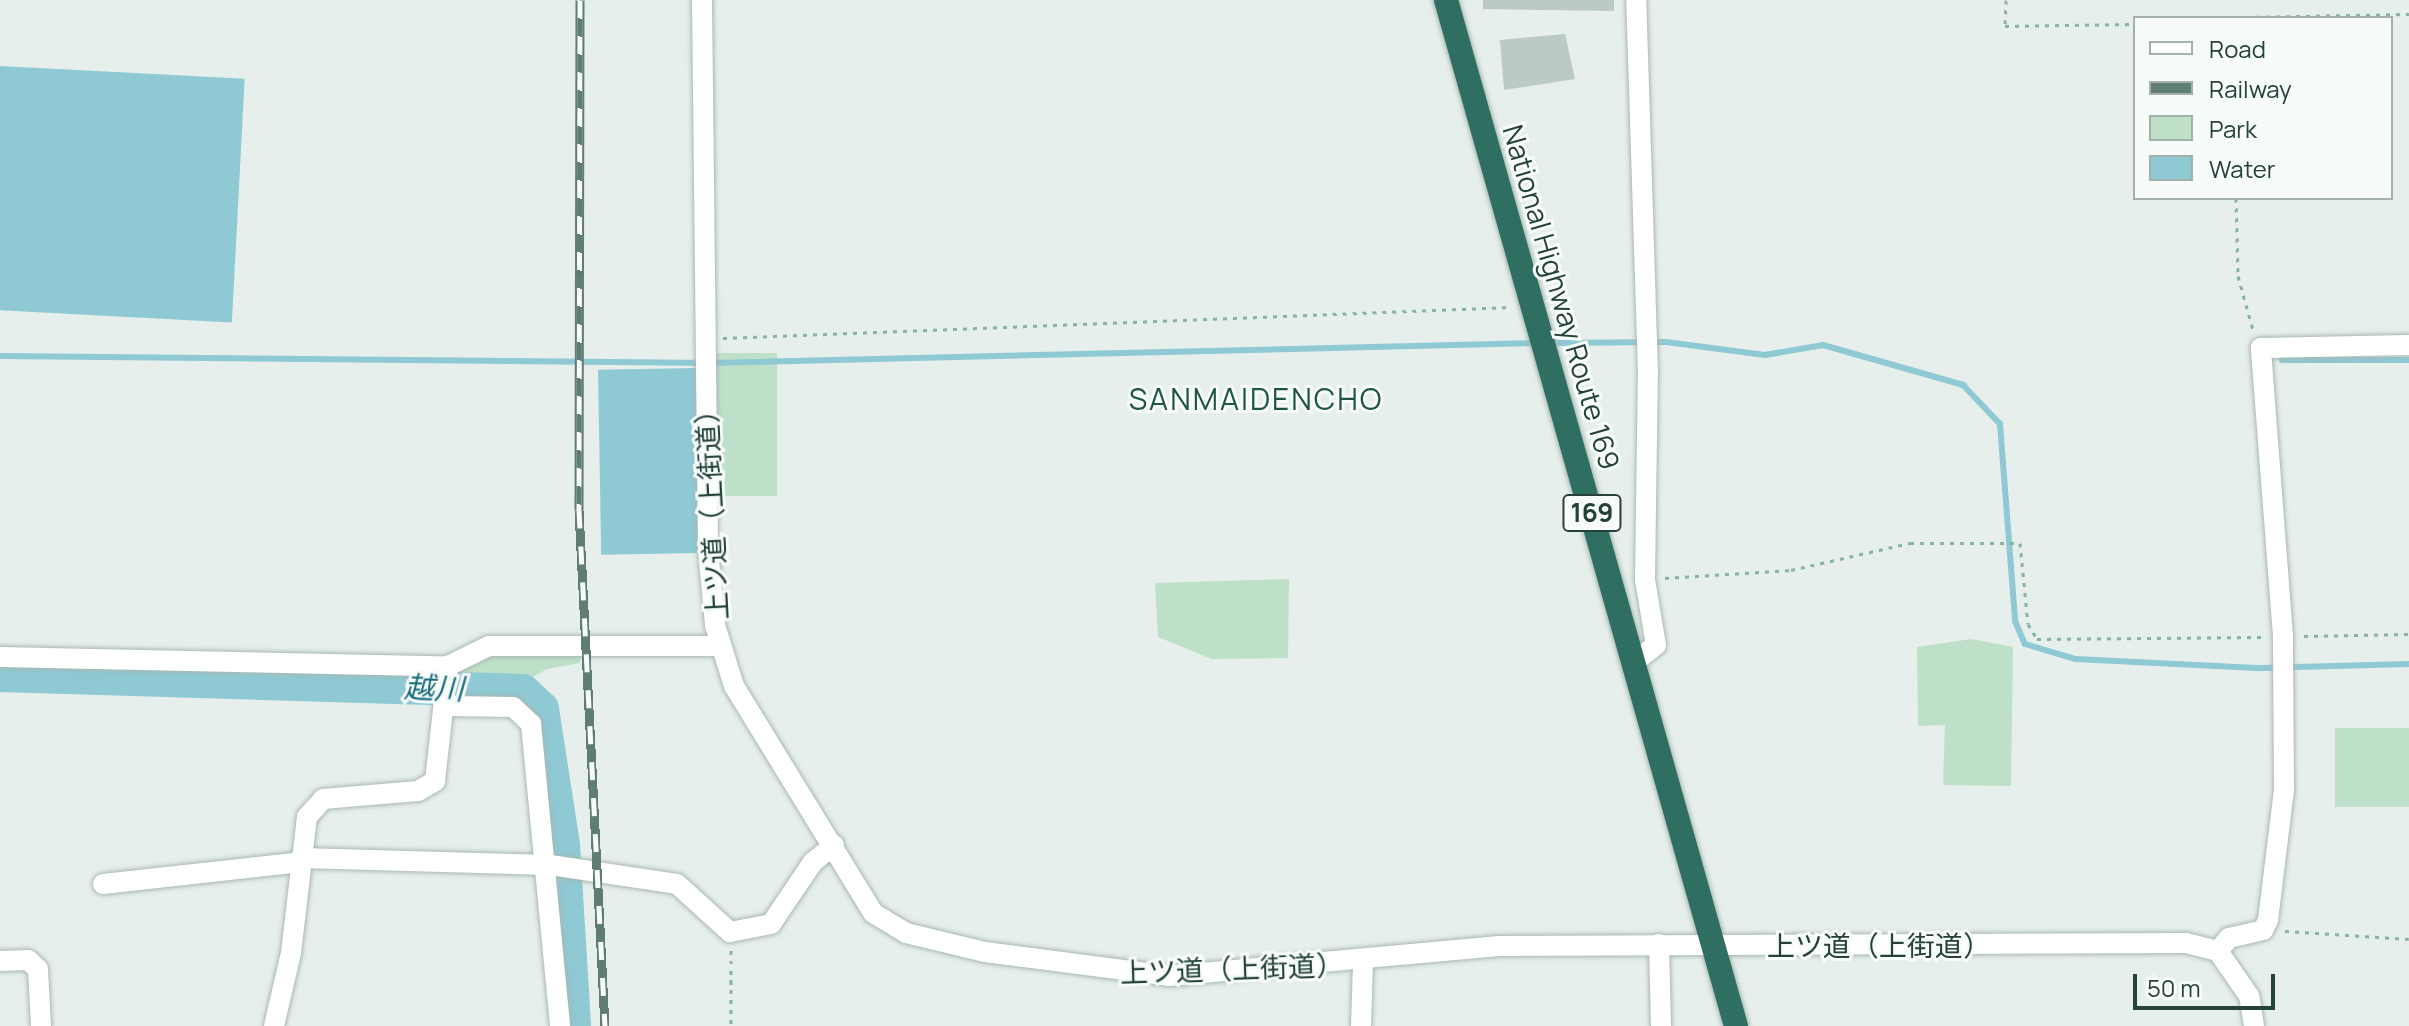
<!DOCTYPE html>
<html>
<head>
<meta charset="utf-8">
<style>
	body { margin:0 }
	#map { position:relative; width:2409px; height:1026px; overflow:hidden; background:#e6efeb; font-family:Manrope,"Noto Sans JP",sans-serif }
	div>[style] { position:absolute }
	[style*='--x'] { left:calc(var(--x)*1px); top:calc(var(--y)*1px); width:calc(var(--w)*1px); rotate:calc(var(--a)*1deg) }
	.green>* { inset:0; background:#bfe0c8; transform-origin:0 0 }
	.water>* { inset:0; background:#8ec9d4; transform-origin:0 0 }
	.stream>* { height:6px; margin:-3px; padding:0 3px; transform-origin:3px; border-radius:3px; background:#8ec9d4 }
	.river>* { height:34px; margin:-17px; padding:0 17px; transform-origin:17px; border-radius:17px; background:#8ec9d4 }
	.building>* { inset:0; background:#bbcac4 }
	.path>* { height:3px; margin-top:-1.5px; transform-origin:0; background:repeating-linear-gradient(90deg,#86b3a5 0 4px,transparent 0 10px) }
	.roads { filter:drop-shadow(0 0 2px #a8b8b2) drop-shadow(0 0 2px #a8b8b2) }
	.minor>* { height:20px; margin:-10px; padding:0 10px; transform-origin:10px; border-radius:10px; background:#fff }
	.highway>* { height:24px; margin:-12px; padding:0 12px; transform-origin:12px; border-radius:12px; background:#2f6f62 }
	.rail>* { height:9px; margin-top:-4.5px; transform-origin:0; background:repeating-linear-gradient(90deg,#f7fbf9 0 18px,#5f7d75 0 36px); box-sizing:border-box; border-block:2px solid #5f7d75 }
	span { translate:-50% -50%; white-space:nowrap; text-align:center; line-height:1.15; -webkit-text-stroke:6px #f7fbf9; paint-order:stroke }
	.shield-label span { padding:2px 6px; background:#f7fbf9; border:2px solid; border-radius:6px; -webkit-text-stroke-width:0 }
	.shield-label { font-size:26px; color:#24423a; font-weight:700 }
	.street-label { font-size:28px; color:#24423a }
	.neighbourhood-label { font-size:30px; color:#1f5548; letter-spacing:2px }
	.water-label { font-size:30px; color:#1c6f80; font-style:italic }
	.legend { position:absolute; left:2133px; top:16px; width:260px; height:184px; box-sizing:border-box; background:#f7fbf9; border:2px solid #a3b1ad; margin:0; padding:10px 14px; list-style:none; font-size:24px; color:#24423a }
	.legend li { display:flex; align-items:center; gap:16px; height:40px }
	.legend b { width:40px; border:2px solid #a3b1ad }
	.scale { position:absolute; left:2133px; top:974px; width:142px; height:36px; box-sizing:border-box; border:4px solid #24423a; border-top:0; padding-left:10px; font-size:24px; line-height:28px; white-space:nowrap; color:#24423a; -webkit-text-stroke:6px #f7fbf9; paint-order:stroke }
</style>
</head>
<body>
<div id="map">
	<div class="green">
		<div style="left:715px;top:353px;width:62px;height:143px"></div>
		<div style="clip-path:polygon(1289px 579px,1288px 658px,1212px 659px,1158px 637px,1155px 583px)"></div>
		<div style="clip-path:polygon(1971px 639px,2013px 647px,2011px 786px,1943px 785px,1945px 725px,1918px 726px,1917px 647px)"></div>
		<div style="clip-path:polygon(581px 647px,580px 663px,547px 669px,511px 689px,448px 685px,449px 666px,472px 651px)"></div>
		<div style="left:2409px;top:728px;width:79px;height:74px;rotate:90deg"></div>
	</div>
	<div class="water">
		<div style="left:0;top:66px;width:245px;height:244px;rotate:3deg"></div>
		<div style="left:696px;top:368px;width:185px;height:98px;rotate:89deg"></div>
	</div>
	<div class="stream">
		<div style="--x:1550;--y:343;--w:116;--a:-0.5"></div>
		<div style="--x:1666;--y:342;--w:100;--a:7.5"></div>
		<div style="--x:1765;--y:355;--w:59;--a:-9.8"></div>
		<div style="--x:1823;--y:345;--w:146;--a:15.9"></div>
		<div style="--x:1963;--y:385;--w:54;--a:46.5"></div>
		<div style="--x:2000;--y:424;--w:198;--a:85.6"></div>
		<div style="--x:2015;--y:621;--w:25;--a:67"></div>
		<div style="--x:2025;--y:644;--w:52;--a:16.7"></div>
		<div style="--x:2075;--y:659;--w:187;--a:2.8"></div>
		<div style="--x:2262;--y:668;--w:147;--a:-1.6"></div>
		<div style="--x:0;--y:356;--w:712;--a:0.56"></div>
		<div style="--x:712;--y:363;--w:823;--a:-1.39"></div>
		<div style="--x:2282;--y:360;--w:127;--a:0"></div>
	</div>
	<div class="river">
		<div style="--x:0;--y:675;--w:523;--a:1.75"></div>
		<div style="--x:523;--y:691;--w:26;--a:43"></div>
		<div style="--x:542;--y:709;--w:138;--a:81.2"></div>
		<div style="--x:563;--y:845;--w:181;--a:86.5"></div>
	</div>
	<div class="building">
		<div style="clip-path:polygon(1483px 0,1614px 0,1614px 11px,1483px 9px)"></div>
		<div style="clip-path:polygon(1565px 34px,1575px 79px,1504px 90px,1500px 40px)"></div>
	</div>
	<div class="path">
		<div style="--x:2006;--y:0;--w:26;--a:92"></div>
		<div style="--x:2005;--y:26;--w:130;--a:-0.9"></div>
		<div style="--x:2186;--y:18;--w:223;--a:-1"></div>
		<div style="--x:2236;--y:198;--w:78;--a:88.5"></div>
		<div style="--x:2238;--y:276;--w:56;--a:74.5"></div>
		<div style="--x:723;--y:338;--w:789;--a:-2.25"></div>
		<div style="--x:1665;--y:578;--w:126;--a:-3.6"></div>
		<div style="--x:1791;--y:570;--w:122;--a:-12.8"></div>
		<div style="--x:1910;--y:543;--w:110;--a:0"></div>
		<div style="--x:2020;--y:543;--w:81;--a:84.4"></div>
		<div style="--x:2028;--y:624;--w:17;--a:59"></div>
		<div style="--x:2037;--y:639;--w:227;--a:-0.5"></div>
		<div style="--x:2304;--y:636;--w:105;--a:-1.1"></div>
		<div style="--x:2285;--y:931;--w:124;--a:3.7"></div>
		<div style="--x:731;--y:950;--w:76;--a:90"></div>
	</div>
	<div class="roads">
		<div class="minor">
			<div style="--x:702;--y:0;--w:549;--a:89.37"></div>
			<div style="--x:708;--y:549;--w:76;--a:84.7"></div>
			<div style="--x:715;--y:625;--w:64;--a:72.7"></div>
			<div style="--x:734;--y:686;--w:266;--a:58.5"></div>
			<div style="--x:873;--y:913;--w:39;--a:31"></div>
			<div style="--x:906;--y:933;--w:81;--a:13.5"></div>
			<div style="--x:985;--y:952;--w:186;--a:7.4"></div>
			<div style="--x:1169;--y:976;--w:331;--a:-5.2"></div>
			<div style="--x:1499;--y:946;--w:687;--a:-0.25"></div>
			<div style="--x:2186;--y:943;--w:33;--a:14"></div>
			<div style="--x:0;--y:657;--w:448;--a:1.2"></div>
			<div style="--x:448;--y:666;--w:46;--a:-26"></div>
			<div style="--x:489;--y:646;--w:230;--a:0"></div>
			<div style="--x:1633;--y:663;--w:29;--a:-38"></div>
			<div style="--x:1656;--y:645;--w:66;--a:-99.6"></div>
			<div style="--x:1645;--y:580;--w:206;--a:-89.2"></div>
			<div style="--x:1648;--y:374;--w:374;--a:-91.8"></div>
			<div style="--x:447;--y:706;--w:66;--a:0.9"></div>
			<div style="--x:513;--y:707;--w:25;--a:43"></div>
			<div style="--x:531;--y:724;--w:303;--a:84.5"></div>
			<div style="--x:301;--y:858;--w:249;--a:1.6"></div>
			<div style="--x:550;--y:865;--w:128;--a:8.5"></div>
			<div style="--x:677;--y:884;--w:72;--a:42.2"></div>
			<div style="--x:730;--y:932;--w:42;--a:-11"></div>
			<div style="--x:771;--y:924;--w:75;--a:-55.9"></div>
			<div style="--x:813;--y:862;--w:27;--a:-39"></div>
			<div style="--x:103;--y:884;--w:199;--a:-6.3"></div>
			<div style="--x:1659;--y:944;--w:82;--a:88.6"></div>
			<div style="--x:0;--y:961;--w:28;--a:-2"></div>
			<div style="--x:28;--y:960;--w:13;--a:42"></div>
			<div style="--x:38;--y:969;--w:57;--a:87"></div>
			<div style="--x:274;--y:1026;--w:75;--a:-76.9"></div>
			<div style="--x:291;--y:953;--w:137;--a:-83.3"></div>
			<div style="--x:307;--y:817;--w:24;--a:-48"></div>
			<div style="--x:323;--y:799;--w:95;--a:-4.8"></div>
			<div style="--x:418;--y:791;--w:20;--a:-30"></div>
			<div style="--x:435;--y:781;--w:116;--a:-83.6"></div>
			<div style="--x:1361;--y:1026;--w:63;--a:-88.2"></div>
			<div style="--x:2254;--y:1026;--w:30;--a:-99"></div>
			<div style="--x:2249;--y:996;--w:55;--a:-124.6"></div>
			<div style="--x:2218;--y:951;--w:17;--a:-50"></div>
			<div style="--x:2229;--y:938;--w:35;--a:-13"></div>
			<div style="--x:2263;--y:930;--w:11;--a:-63"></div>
			<div style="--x:2268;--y:920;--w:132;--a:-83"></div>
			<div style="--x:2284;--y:789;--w:153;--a:-90.4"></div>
			<div style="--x:2283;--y:636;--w:289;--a:-94.4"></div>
			<div style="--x:2261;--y:348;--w:148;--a:-1.2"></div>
		</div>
		<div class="highway">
			<div style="--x:1446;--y:0;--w:1066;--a:74.22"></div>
		</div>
	</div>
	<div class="rail">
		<div style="--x:580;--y:0;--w:510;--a:90.11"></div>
		<div style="--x:579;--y:510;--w:517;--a:87.12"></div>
	</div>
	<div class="shield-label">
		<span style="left:1592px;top:513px">169</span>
	</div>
	<div class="street-label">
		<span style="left:1562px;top:297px;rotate:74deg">National Highway Route 169</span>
		<span style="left:711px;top:508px;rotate:-93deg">上ツ道（上街道）</span>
		<span style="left:1879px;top:945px">上ツ道（上街道）</span>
		<span style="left:1232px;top:968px;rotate:-2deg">上ツ道（上街道）</span>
	</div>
	<div class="neighbourhood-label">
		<span style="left:1256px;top:399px">SANMAIDENCHO</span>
	</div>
	<div class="water-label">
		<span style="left:434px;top:688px;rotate:2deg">越川</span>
	</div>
	<ul class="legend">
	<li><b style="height:10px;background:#fff"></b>Road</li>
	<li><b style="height:10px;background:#5f7d75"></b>Railway</li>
	<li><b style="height:22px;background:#bfe0c8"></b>Park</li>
	<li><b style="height:22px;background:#8ec9d4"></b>Water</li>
	</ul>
	<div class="scale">50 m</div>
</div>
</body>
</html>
